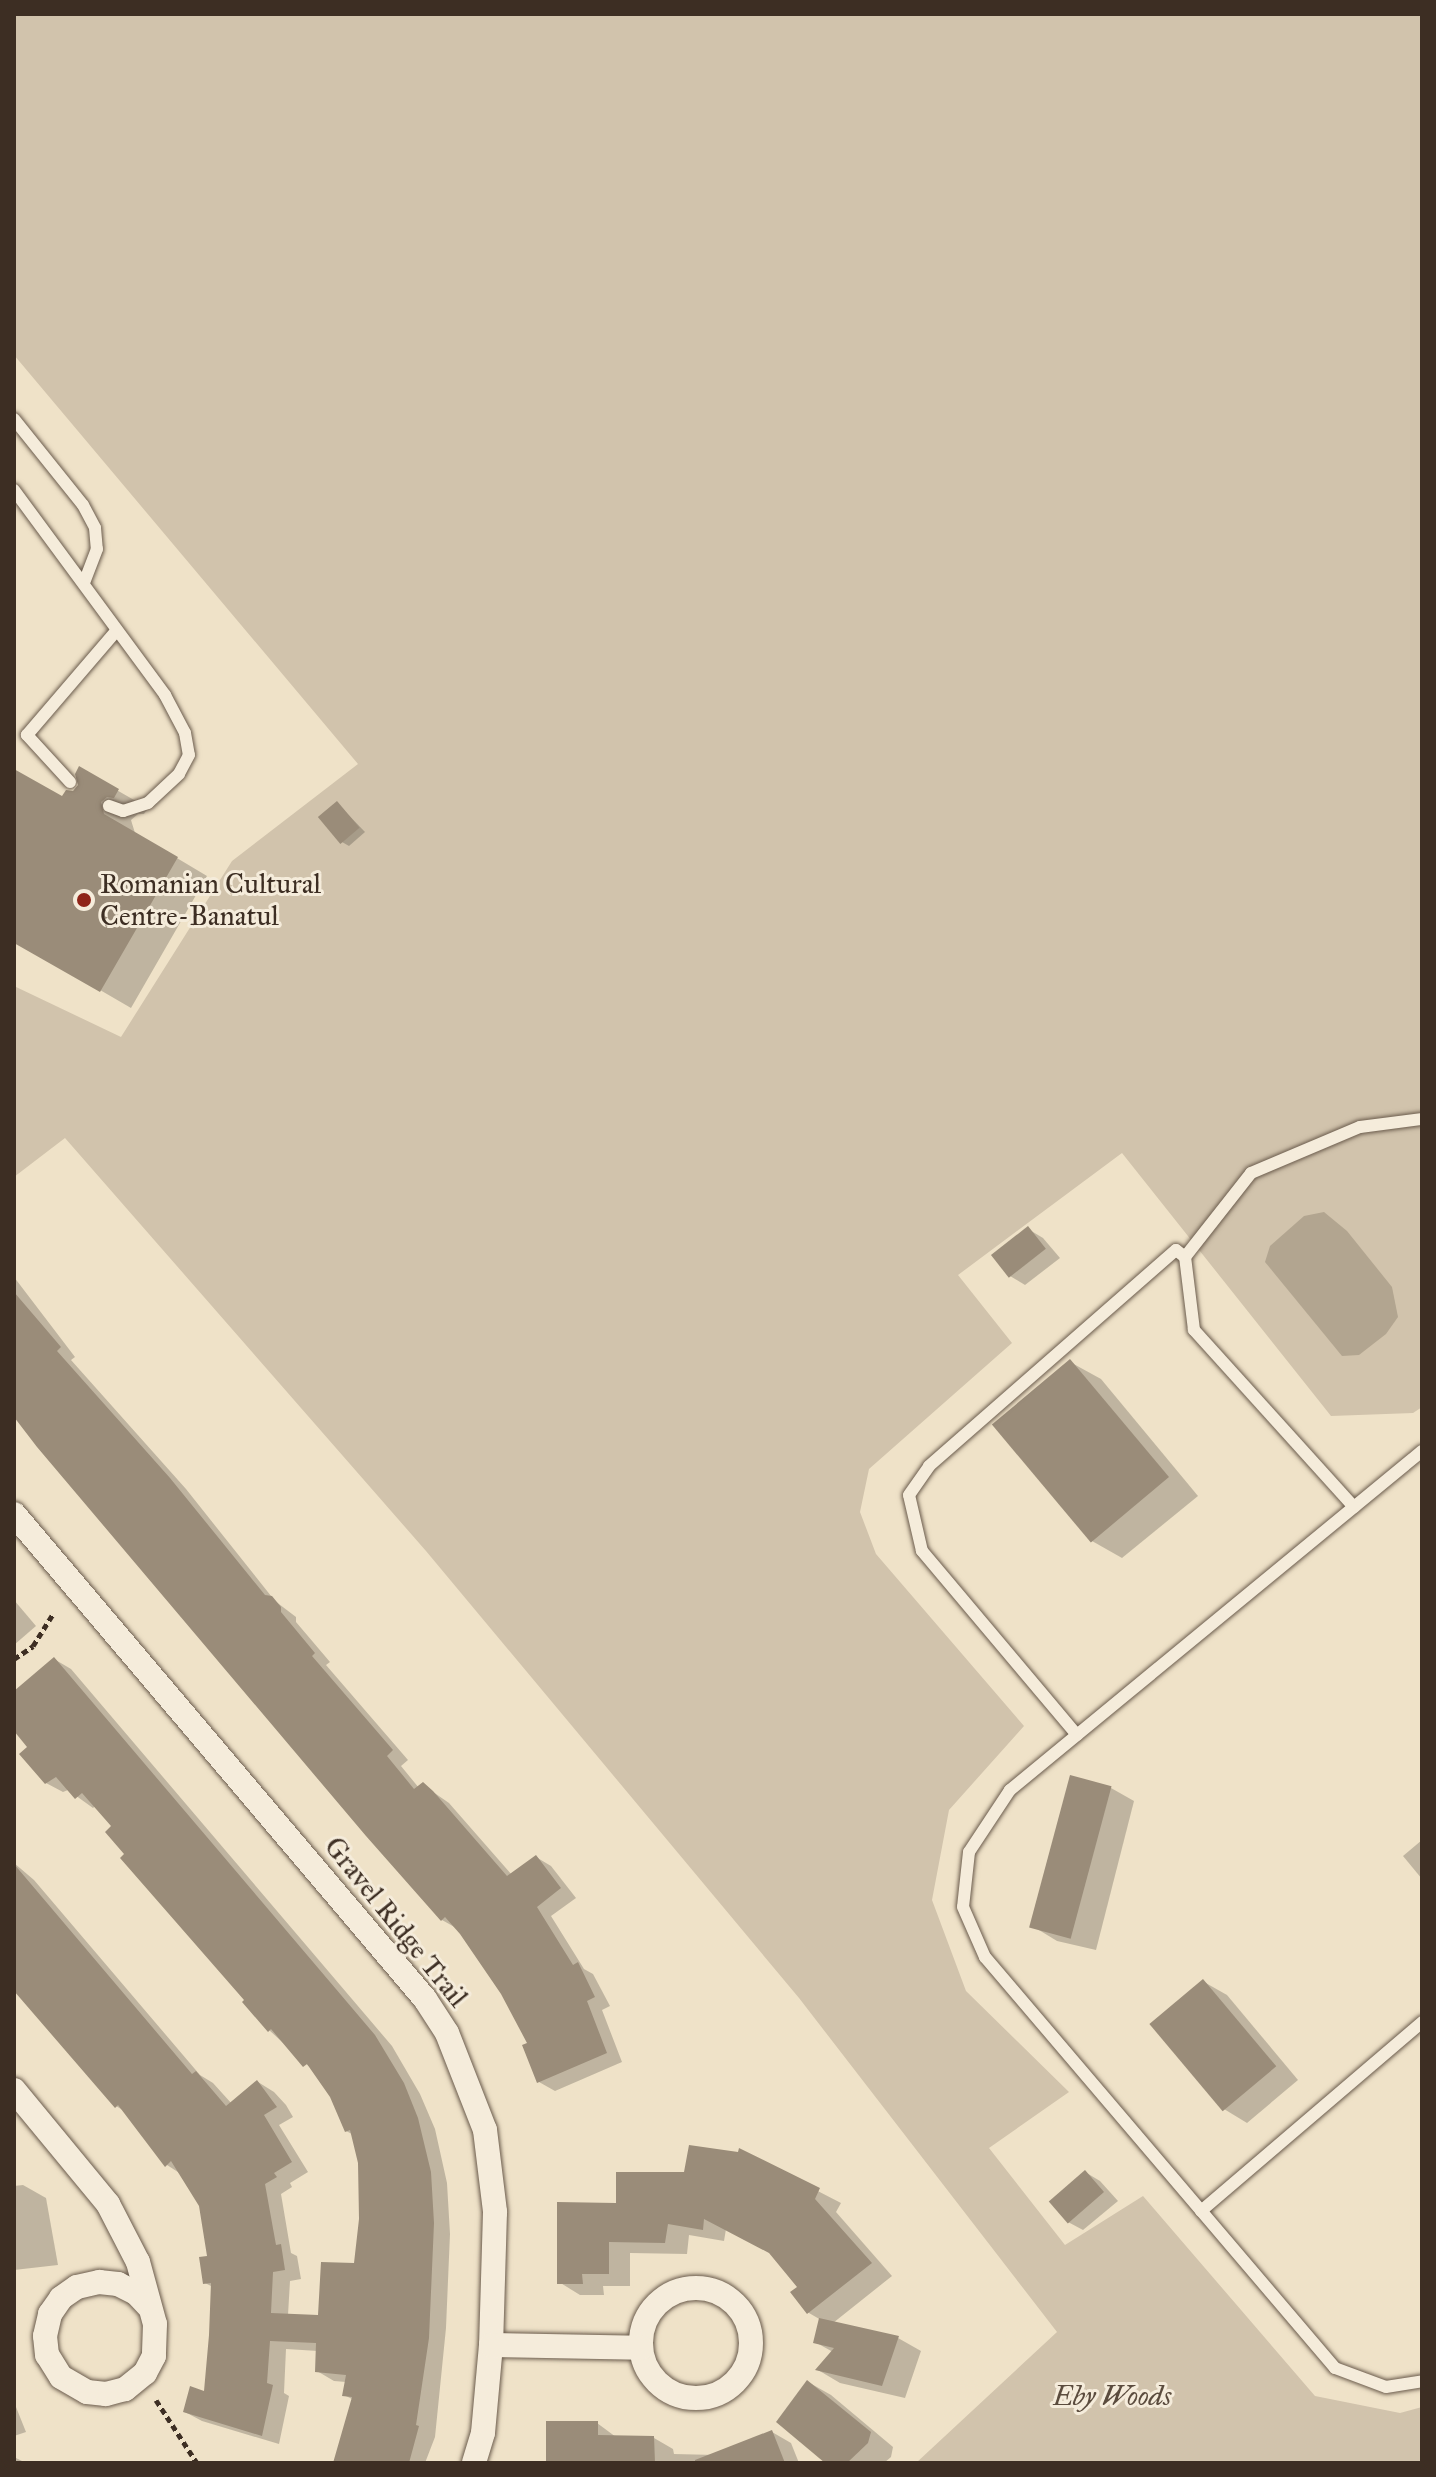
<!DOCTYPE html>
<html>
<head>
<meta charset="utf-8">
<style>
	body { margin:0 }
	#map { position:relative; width:1436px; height:2477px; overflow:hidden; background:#efe2c8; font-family:"IM FELL Great Primer",serif }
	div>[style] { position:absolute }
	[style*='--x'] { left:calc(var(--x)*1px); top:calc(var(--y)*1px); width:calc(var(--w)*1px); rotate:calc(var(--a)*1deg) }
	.green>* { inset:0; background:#d1c3ac }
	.water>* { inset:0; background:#b2a590 }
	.shadow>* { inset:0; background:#0003 }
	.building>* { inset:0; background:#9a8c79; transform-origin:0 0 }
	.path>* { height:5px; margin-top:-2.5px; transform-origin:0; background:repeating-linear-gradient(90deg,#3d2e23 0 6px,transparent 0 10px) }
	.roads { filter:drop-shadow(0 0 2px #6a5b4c) drop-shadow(0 0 2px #6a5b4c) }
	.service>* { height:12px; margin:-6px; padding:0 6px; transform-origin:6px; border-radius:6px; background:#f5ecdb }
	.minor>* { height:24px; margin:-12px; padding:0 12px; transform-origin:12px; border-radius:12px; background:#f5ecdb }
	.minor>.ring { margin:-12px; padding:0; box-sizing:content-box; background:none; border:24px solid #f5ecdb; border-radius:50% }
	.dots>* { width:22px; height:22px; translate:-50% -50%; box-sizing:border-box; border:4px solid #f5ecdb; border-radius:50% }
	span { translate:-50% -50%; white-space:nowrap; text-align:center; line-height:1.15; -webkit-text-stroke:6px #f5ecdb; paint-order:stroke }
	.poi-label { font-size:28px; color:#3d2e23 }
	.left { translate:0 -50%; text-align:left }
	.street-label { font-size:28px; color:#3d2e23 }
	.park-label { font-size:28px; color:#5b4c3e; font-style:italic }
	.frame { position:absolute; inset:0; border:16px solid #3d2e23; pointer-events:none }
</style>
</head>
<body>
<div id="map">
	<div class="green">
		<div style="clip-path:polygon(14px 14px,1422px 14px,1422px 1407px,1413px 1413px,1331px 1416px,1122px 1153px,958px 1275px,1012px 1343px,869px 1469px,860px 1512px,876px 1554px,1024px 1726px,949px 1810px,932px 1900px,966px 1991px,1069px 2092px,989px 2148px,1065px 2245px,1143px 2196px,1315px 2396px,1400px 2413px,1422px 2407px,1422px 2463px,916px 2463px,1057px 2332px,799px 1998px,426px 1551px,65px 1138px,14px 1177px,14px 986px,121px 1037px,232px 861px,358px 764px,14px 355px)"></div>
	</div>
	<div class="water">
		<div style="clip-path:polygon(1324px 1212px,1347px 1231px,1392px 1287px,1398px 1317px,1386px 1334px,1359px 1355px,1342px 1356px,1265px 1262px,1270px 1246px,1304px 1216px)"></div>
	</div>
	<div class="shadow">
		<div style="clip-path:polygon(80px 769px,148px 808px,144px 814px,138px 814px,131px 820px,135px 833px,207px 876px,131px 1008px,14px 940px,14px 776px,62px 799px,81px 786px)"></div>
		<div style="clip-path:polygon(338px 804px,365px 832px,349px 846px,342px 842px)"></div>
		<div style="clip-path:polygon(1028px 1229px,1043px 1238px,1060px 1258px,1025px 1285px,1010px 1276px)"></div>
		<div style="clip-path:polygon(14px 1277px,75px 1357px,71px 1360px,186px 1489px,275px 1601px,296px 1617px,296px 1622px,330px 1662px,326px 1665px,408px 1760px,401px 1766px,419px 1788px,423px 1785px,449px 1803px,512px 1875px,536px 1857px,551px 1866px,576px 1898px,551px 1916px,584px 1969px,593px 1974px,610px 2006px,602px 2010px,622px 2062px,555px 2091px,539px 2082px,530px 2044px,503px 1993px,458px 1929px,442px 1920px,14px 1413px)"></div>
		<div style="clip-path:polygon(1070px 1362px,1101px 1379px,1198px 1496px,1122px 1558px,1092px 1541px)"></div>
		<div style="clip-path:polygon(14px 1600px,36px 1626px,14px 1645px)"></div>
		<div style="clip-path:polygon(54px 1659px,71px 1669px,392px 2046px,420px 2094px,435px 2129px,447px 2183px,450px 2234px,446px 2328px,435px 2437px,425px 2463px,336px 2463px,354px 2400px,344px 2395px,346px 2382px,334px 2381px,317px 2371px,318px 2351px,286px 2349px,284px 2393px,289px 2396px,279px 2444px,202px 2421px,185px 2412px,206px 2393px,213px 2287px,205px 2283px,210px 2258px,201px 2206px,181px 2174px,167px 2165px,126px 2112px,116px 2106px,14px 1985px,14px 1863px,34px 1880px,200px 2075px,213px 2083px,232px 2104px,258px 2082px,274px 2092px,286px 2105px,293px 2117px,279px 2125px,308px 2172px,290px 2183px,292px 2187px,281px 2194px,291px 2253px,297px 2256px,301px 2279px,290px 2281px,288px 2315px,320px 2317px,356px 2265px,361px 2219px,360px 2163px,354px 2135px,346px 2131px,331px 2096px,314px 2071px,269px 2030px,127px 1855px,114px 1827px,96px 1805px,93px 1808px,68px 1790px,63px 1792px,46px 1783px,30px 1747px,14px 1728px,14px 1693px)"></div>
		<div style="clip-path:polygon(1111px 1788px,1134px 1801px,1096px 1950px,1057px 1941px,1034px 1927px)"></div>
		<div style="clip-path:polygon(1422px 1840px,1422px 1879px,1403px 1856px)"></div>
		<div style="clip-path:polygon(1204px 1982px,1227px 1995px,1298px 2080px,1247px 2123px,1224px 2109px)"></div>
		<div style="clip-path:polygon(740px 2151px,841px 2203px,836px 2212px,892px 2276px,833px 2323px,898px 2338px,921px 2351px,905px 2398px,840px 2383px,818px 2370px,833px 2352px,815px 2342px,821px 2320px,809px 2313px,792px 2293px,800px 2287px,772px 2254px,726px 2229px,724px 2241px,689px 2235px,687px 2254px,630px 2253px,630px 2286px,603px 2286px,604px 2295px,580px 2295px,559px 2282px,618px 2205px)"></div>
		<div style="clip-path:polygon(1085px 2172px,1100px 2181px,1118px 2201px,1083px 2230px,1068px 2222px)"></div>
		<div style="clip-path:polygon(23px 2185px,46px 2198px,58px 2265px,14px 2270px,14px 2186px)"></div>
		<div style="clip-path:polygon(808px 2382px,831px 2395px,893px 2447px,891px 2457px,884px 2463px,828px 2463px)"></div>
		<div style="clip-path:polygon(14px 2402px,26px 2432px,14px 2436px)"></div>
		<div style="clip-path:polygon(597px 2423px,616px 2437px,654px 2438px,673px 2449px,674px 2454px,716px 2455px,772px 2432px,791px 2443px,799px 2463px,548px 2463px)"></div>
		<div style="clip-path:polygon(14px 2457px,26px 2463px,14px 2463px)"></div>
	</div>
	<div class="building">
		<div style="clip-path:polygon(79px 766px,119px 789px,114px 798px,107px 797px,101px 802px,104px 814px,178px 857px,100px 992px,14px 943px,14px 769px,62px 796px,66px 790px,73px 791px,78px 785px,75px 774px)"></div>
		<div style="left:337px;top:801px;width:35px;height:25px;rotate:50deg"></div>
		<div style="left:1028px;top:1226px;width:29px;height:47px;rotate:52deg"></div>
		<div style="clip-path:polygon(14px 1292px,61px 1347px,57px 1351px,170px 1478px,265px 1595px,272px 1596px,281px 1607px,281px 1612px,315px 1653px,312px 1656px,393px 1750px,387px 1756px,414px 1789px,423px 1782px,433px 1791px,507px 1876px,536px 1855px,561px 1888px,537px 1907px,573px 1965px,578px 1962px,595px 1997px,587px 2001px,607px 2053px,537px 2083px,522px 2045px,527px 2043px,501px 1994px,460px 1934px,445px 1917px,441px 1921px,366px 1836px,37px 1447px,14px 1417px)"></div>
		<div style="left:1070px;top:1359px;width:154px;height:102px;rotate:50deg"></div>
		<div style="clip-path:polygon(54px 1657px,375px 2035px,404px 2083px,418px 2118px,431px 2172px,434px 2223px,429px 2338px,416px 2425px,419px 2426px,409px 2463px,333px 2463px,352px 2397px,342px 2396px,346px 2375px,315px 2372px,316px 2343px,270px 2341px,267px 2383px,273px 2385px,262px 2436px,183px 2412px,190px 2386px,204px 2391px,209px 2335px,211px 2283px,203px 2284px,199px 2257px,207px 2256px,199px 2206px,171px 2161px,165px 2167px,118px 2105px,115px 2108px,14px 1991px,14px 1864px,192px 2074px,196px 2071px,226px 2106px,257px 2080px,277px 2107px,264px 2115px,292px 2162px,274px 2173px,277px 2177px,265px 2184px,276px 2245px,281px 2244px,285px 2270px,273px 2272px,271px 2313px,318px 2315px,321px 2262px,354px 2263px,359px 2219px,358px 2163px,350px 2130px,345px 2132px,330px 2097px,307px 2064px,303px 2067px,271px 2029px,268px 2032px,242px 2002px,244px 2000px,120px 1858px,124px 1854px,105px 1832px,111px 1826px,82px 1793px,75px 1799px,56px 1777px,45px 1784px,19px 1754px,27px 1747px,14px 1731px,14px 1691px)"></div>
		<div style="left:1070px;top:1775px;width:43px;height:158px;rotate:15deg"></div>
		<div style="left:1203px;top:1979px;width:114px;height:70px;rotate:50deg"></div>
		<div style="clip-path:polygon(689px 2145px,738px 2152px,739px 2148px,820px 2188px,815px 2199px,872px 2263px,807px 2314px,790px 2292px,797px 2287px,769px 2253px,704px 2219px,703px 2230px,668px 2224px,665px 2243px,609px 2242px,609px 2274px,582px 2274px,583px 2284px,557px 2284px,557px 2202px,616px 2203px,616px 2172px,684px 2172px)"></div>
		<div style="left:1085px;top:2170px;width:29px;height:48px;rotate:49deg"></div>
		<div style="clip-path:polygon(819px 2318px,899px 2336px,882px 2386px,815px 2370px,834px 2348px,813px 2343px)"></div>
		<div style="clip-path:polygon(807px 2380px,871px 2432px,868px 2443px,847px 2463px,825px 2463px,776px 2422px)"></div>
		<div style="clip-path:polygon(546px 2421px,598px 2421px,598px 2435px,654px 2436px,655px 2463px,546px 2463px)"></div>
		<div style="clip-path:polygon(772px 2430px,785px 2463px,695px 2463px,695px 2460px)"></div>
	</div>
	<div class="path">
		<div style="--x:14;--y:1659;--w:23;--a:-34"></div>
		<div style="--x:33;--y:1646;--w:39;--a:-58"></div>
		<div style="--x:156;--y:2400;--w:75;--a:56.9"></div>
	</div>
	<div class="roads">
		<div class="service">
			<div style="--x:14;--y:419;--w:110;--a:51.3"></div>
			<div style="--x:83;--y:505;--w:26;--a:62"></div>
			<div style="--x:95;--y:528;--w:21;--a:85"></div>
			<div style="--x:97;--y:549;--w:36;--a:111"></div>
			<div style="--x:14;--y:490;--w:255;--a:53.6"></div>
			<div style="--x:165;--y:695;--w:43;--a:62.2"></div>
			<div style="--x:185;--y:733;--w:22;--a:80"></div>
			<div style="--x:189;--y:755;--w:21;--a:118"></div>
			<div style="--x:179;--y:774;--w:42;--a:136.9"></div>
			<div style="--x:148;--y:803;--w:26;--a:162"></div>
			<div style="--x:123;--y:811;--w:15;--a:-160"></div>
			<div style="--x:70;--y:782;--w:64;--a:-132.5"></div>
			<div style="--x:27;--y:735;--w:138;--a:-49.4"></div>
			<div style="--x:1422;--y:1451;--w:534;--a:140.55"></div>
			<div style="--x:1010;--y:1790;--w:74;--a:123.5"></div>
			<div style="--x:969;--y:1852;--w:55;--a:96.2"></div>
			<div style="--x:963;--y:1907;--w:55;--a:66.3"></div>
			<div style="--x:985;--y:1957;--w:540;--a:49.58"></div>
			<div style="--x:1335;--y:2368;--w:54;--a:20.4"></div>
			<div style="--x:1386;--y:2387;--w:36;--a:-9"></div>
			<div style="--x:1354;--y:1507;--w:239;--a:-132.1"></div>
			<div style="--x:1194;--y:1330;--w:74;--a:-97"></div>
			<div style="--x:1185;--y:1257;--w:107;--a:-51.8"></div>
			<div style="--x:1251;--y:1173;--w:118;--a:-22.9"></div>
			<div style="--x:1360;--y:1127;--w:63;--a:-7.4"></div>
			<div style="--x:1077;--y:1735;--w:241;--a:-130.1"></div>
			<div style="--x:922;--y:1551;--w:57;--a:-103.1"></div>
			<div style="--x:909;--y:1495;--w:35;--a:-55"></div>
			<div style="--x:929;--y:1466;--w:328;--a:-41.2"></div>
			<div style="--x:1176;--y:1250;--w:11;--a:38"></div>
			<div style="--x:1201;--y:2211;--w:291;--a:-40.5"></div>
		</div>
		<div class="minor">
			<div style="--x:14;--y:1514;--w:636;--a:49.72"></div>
			<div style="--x:425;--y:1999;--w:40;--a:57.1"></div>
			<div style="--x:447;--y:2033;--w:104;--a:68.6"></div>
			<div style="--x:485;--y:2130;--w:83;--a:83"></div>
			<div style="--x:495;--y:2212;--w:133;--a:91.7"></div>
			<div style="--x:491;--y:2345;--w:88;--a:95.2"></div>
			<div style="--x:483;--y:2433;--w:31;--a:107"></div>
			<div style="--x:14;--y:2090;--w:148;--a:50.5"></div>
			<div style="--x:108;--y:2204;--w:65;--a:62.7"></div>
			<div style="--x:138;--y:2262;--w:64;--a:74.7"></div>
			<div style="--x:155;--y:2324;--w:32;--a:92"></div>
			<div style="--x:154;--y:2356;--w:19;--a:118"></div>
			<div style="--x:145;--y:2373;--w:26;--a:141"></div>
			<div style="--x:125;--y:2389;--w:20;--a:165"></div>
			<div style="--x:106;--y:2394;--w:19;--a:-174"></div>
			<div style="--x:87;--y:2392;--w:30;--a:-150"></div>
			<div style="--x:61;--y:2377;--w:26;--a:-122"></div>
			<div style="--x:47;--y:2355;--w:19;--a:-96"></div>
			<div style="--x:45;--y:2336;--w:23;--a:-77"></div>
			<div style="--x:50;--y:2314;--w:19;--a:-55"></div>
			<div style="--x:61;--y:2298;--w:19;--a:-35"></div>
			<div style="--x:77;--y:2287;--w:23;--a:-13"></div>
			<div style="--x:99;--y:2282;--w:19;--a:6"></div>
			<div style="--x:118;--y:2284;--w:20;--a:27"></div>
			<div style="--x:136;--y:2293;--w:18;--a:47"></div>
			<div class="ring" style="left:641px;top:2288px;width:86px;height:86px"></div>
			<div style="--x:491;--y:2345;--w:150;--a:1.1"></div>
		</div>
	</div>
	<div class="dots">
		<div style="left:84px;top:900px;background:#8f2418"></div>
	</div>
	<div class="poi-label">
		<span class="left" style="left:100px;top:900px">Romanian Cultural<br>Centre-Banatul</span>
	</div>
	<div class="street-label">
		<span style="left:396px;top:1922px;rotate:51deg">Gravel Ridge Trail</span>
	</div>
	<div class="park-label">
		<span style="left:1112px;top:2396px">Eby Woods</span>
	</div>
	<div class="frame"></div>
</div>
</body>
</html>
